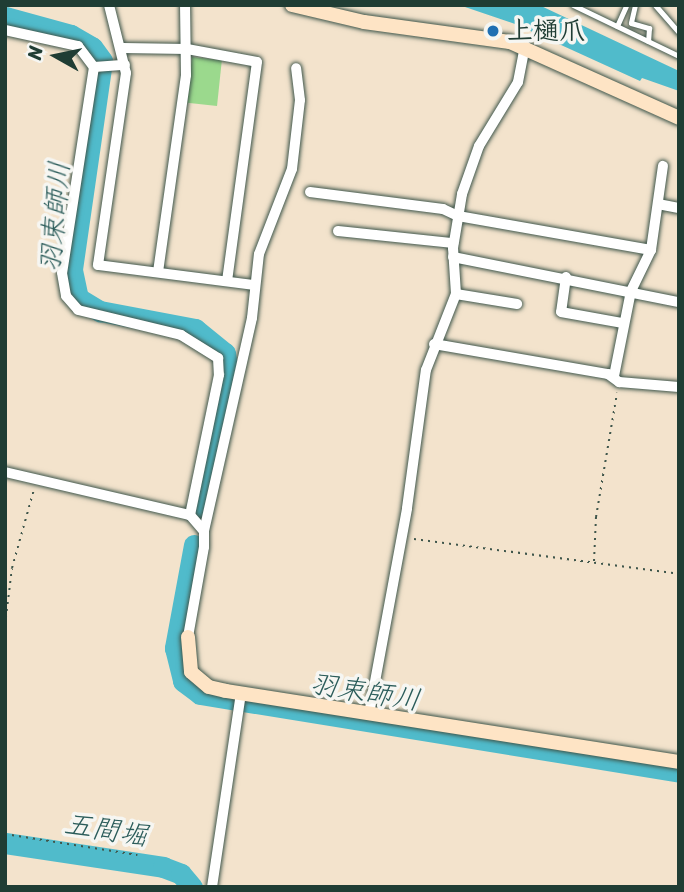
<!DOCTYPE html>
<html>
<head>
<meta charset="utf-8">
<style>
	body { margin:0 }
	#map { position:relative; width:684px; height:892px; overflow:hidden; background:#f3e3cc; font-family:Sriracha,"Klee One",sans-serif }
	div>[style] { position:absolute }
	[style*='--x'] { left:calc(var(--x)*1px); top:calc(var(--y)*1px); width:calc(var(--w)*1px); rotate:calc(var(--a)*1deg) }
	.green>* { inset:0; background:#9bd98d; transform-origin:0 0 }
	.water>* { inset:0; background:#50bbcb }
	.river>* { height:21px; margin:-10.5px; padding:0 10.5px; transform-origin:10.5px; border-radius:10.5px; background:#50bbcb }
	.path>* { height:2px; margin-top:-1px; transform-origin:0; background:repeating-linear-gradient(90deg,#3f564b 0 2px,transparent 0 7px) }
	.roads { filter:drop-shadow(0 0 2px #3f564b) drop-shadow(0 0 2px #3f564b) }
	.lane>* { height:5px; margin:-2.5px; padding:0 2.5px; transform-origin:2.5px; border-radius:2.5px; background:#fff }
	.street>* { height:10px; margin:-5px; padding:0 5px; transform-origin:5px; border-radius:5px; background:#fff }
	.secondary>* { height:14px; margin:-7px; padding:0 7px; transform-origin:7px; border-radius:7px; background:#fee4c5 }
	.dots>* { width:19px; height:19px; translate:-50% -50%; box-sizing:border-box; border:4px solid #f6f6f2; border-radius:50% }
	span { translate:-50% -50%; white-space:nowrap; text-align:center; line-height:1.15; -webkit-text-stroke:7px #f6f6f2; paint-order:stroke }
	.poi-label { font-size:26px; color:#1f3d34; font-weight:700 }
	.left { translate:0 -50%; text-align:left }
	.water-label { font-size:28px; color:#2b5c5a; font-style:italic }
	.frame { position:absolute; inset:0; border:7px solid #1f3d34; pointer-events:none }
	.north { position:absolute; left:21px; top:21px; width:70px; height:70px; -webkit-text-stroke:5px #f6f6f2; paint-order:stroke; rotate:279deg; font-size:19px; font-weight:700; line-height:28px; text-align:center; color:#1f3d34 }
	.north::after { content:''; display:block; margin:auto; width:24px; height:32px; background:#1f3d34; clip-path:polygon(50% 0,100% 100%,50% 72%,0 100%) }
</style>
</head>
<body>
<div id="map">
	<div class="green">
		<div style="left:192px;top:57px;width:30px;height:46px;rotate:6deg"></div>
	</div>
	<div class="water">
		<div style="clip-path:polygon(446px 5px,539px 5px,679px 71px,679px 91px,642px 78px,640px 81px,515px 24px,465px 7px)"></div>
	</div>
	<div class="river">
		<div style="--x:5;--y:17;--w:68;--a:15.3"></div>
		<div style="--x:71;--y:35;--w:24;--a:30"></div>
		<div style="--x:92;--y:47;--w:17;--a:54"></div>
		<div style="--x:102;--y:61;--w:211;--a:98.2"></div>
		<div style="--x:72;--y:270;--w:29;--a:78"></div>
		<div style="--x:78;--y:298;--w:26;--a:31"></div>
		<div style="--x:100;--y:311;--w:97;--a:10.7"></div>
		<div style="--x:195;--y:329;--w:38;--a:39"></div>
		<div style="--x:225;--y:353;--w:20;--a:81"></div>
		<div style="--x:228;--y:373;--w:137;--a:100.9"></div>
		<div style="--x:194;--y:545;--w:105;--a:100.5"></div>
		<div style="--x:175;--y:648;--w:34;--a:76"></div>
		<div style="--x:183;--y:681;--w:21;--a:37"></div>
		<div style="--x:200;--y:694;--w:485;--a:9.2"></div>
		<div style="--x:5;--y:843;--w:160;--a:8.6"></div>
		<div style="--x:163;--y:867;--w:19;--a:21"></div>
		<div style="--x:181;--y:874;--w:17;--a:50"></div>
	</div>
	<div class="path">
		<div style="--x:414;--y:539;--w:267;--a:7.5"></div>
		<div style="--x:594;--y:561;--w:44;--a:-87.4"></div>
		<div style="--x:596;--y:517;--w:126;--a:-80.4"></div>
		<div style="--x:5;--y:625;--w:57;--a:-83"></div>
		<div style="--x:12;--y:568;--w:82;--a:-74.4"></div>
		<div style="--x:5;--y:834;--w:134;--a:9"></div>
	</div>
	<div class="roads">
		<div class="lane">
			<div style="--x:573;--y:5;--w:118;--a:25.7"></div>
			<div style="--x:635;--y:5;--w:18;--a:103"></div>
			<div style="--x:631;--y:23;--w:19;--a:16"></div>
			<div style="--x:649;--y:28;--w:13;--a:94"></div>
			<div style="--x:655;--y:5;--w:37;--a:49"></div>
			<div style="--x:617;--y:26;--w:22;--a:-66"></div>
		</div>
		<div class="street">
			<div style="--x:109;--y:5;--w:70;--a:76"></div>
			<div style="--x:126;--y:73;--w:194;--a:98.3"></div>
			<div style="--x:98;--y:265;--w:157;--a:7.3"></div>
			<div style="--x:5;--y:30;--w:75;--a:12.4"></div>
			<div style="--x:78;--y:46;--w:26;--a:53"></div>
			<div style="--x:94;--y:67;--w:208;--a:98.8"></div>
			<div style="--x:62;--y:273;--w:23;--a:80"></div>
			<div style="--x:66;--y:296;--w:18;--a:49"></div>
			<div style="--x:78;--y:310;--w:106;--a:13.6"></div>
			<div style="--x:181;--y:335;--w:44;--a:31.9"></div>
			<div style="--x:218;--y:358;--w:17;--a:87"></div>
			<div style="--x:219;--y:375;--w:143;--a:101.7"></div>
			<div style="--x:123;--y:48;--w:64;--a:0.9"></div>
			<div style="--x:187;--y:49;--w:71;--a:10.5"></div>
			<div style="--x:257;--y:62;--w:221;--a:97.8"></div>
			<div style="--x:94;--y:67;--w:31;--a:-4"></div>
			<div style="--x:310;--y:192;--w:134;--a:7.3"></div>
			<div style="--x:443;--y:209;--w:17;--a:25"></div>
			<div style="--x:458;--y:216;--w:196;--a:10"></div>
			<div style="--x:658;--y:204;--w:21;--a:11"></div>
			<div style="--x:338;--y:231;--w:116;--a:6"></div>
			<div style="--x:453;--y:257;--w:230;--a:11.3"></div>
			<div style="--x:158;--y:272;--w:199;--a:-81.9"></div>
			<div style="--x:186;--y:75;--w:70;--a:-90.8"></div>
			<div style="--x:566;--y:277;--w:35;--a:98"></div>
			<div style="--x:561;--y:312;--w:63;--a:10.1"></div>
			<div style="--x:456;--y:294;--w:62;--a:9.3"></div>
			<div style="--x:434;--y:344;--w:177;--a:9.8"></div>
			<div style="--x:608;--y:374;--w:14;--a:36"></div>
			<div style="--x:619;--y:382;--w:60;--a:4.8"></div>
			<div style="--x:614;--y:376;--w:87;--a:-78.7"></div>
			<div style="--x:631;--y:291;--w:46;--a:-64"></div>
			<div style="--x:651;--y:250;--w:85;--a:-81.9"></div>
			<div style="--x:5;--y:472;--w:190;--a:13.1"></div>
			<div style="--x:190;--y:515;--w:21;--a:49"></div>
			<div style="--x:204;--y:531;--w:16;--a:90"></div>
			<div style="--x:204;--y:547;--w:91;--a:100.1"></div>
			<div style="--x:204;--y:531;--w:218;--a:-77.3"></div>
			<div style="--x:252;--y:318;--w:64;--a:-83.8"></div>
			<div style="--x:259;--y:254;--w:91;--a:-68.8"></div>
			<div style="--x:292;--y:169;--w:69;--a:-83.4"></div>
			<div style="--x:300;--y:100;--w:32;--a:-97"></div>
			<div style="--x:369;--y:714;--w:209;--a:-79.5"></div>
			<div style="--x:407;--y:508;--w:139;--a:-82.2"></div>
			<div style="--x:426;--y:370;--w:82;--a:-68.5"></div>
			<div style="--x:456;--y:294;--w:46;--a:-93.7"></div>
			<div style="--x:453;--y:248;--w:55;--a:-80.5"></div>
			<div style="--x:462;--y:194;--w:51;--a:-70.5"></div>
			<div style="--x:479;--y:146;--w:75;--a:-58.6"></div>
			<div style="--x:518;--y:82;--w:37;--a:-79"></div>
			<div style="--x:212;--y:887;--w:195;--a:-81.5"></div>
		</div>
		<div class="secondary">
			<div style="--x:292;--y:5;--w:74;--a:13.3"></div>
			<div style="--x:364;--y:22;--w:147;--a:7.8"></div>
			<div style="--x:510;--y:42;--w:185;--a:24.2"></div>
			<div style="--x:188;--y:637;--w:35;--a:85"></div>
			<div style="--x:191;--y:672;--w:23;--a:40"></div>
			<div style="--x:209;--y:687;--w:17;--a:13"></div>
			<div style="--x:226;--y:691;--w:459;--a:8.9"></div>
		</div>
	</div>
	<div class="dots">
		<div style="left:493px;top:31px;background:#1f6fb2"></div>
	</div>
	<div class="poi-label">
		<span class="left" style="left:507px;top:31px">上樋爪</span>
	</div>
	<div class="water-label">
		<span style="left:55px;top:217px;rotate:-85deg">羽束師川</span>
		<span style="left:365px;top:692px;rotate:9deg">羽束師川</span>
		<span style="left:106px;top:830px;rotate:9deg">五間堀</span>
	</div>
	<div class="frame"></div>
	<div class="north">N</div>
</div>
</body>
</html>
